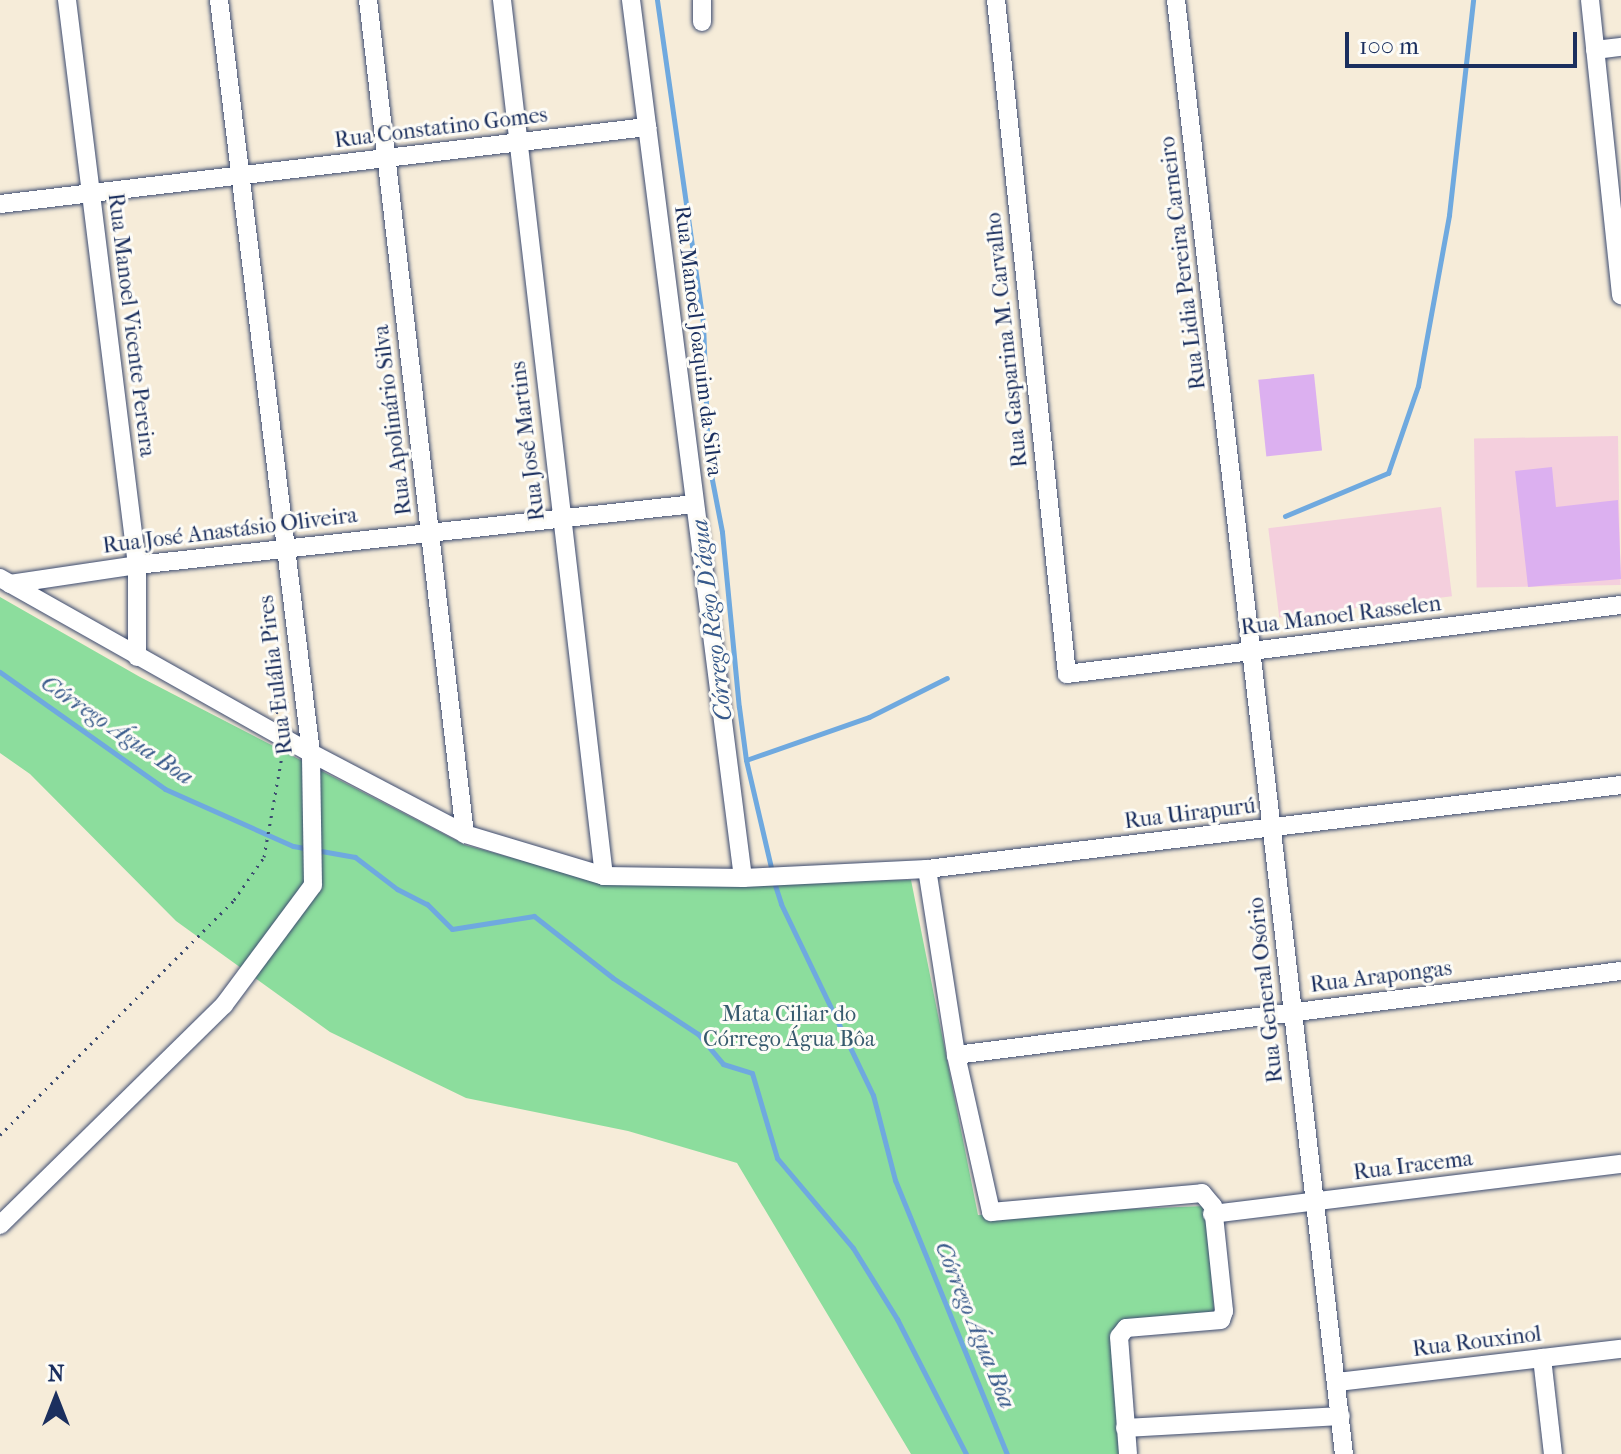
<!DOCTYPE html>
<html>
<head>
<meta charset="utf-8">
<style>
	body { margin:0 }
	#map { position:relative; width:1621px; height:1454px; overflow:hidden; background:#f6ecd9; font-family:"IM FELL French Canon",serif }
	div>[style] { position:absolute }
	[style*='--x'] { left:calc(var(--x)*1px); top:calc(var(--y)*1px); width:calc(var(--w)*1px); rotate:calc(var(--a)*1deg) }
	.built>* { inset:0; background:#f4cfdd; transform-origin:0 0 }
	.green>* { inset:0; background:#8cdd9d }
	.stream>* { height:5px; margin:-2.5px; padding:0 2.5px; transform-origin:2.5px; border-radius:2.5px; background:#6fa9df }
	.building>* { inset:0; background:#dcb0f0; transform-origin:0 0 }
	.path>* { height:3px; margin-top:-1.5px; transform-origin:0; background:repeating-linear-gradient(90deg,#3c4b70 0 2px,transparent 0 8px) }
	.roads { filter:drop-shadow(0 0 2px #3c4b70) drop-shadow(0 0 2px #3c4b70) }
	.street>* { height:18px; margin:-9px; padding:0 9px; transform-origin:9px; border-radius:9px; background:#fff }
	span { translate:-50% -50%; white-space:nowrap; text-align:center; line-height:1.15; -webkit-text-stroke:6px #fdfcf7; paint-order:stroke }
	.street-label { font-size:22px; color:#1b2f5e }
	.park-label { font-size:22px; color:#375a6e }
	.water-label { font-size:24px; color:#385a8b; font-style:italic }
	.north { position:absolute; left:16px; top:1358px; width:80px; height:80px; -webkit-text-stroke:6px #fdfcf7; paint-order:stroke; rotate:0deg; font-size:22px; font-weight:700; line-height:32px; text-align:center; color:#1b2f5e }
	.north::after { content:''; display:block; margin:auto; width:28px; height:36px; background:#1b2f5e; clip-path:polygon(50% 0,100% 100%,50% 72%,0 100%) }
	.scale { position:absolute; left:1345px; top:32px; width:232px; height:36px; box-sizing:border-box; border:4px solid #1b2f5e; border-top:0; padding-left:10px; font-size:24px; line-height:28px; white-space:nowrap; color:#1b2f5e; -webkit-text-stroke:6px #fdfcf7; paint-order:stroke }
</style>
</head>
<body>
<div id="map">
	<div class="built">
		<div style="left:1618px;top:436px;width:149px;height:144px;rotate:89deg"></div>
		<div style="left:1441px;top:507px;width:90px;height:174px;rotate:83deg"></div>
	</div>
	<div class="green">
		<div style="clip-path:polygon(0 597px,140px 677px,465px 845px,606px 883px,911px 880px,978px 1215px,1205px 1206px,1215px 1319px,1119px 1332px,1131px 1454px,911px 1454px,737px 1163px,628px 1131px,466px 1098px,330px 1032px,176px 921px,30px 774px,0 753px)"></div>
	</div>
	<div class="stream">
		<div style="--x:657;--y:0;--w:326;--a:81.9"></div>
		<div style="--x:703;--y:323;--w:136;--a:87.9"></div>
		<div style="--x:708;--y:459;--w:74;--a:79.1"></div>
		<div style="--x:722;--y:532;--w:176;--a:84.5"></div>
		<div style="--x:739;--y:707;--w:53;--a:82.5"></div>
		<div style="--x:746;--y:760;--w:115;--a:76.9"></div>
		<div style="--x:1285;--y:516;--w:112;--a:-22.7"></div>
		<div style="--x:1388;--y:473;--w:92;--a:-71"></div>
		<div style="--x:1418;--y:386;--w:174;--a:-79.7"></div>
		<div style="--x:1449;--y:215;--w:216;--a:-83.6"></div>
		<div style="--x:0;--y:672;--w:202;--a:35.3"></div>
		<div style="--x:165;--y:789;--w:140;--a:24"></div>
		<div style="--x:293;--y:846;--w:63;--a:10.1"></div>
		<div style="--x:355;--y:857;--w:53;--a:37.3"></div>
		<div style="--x:397;--y:889;--w:34;--a:27"></div>
		<div style="--x:427;--y:904;--w:35;--a:45"></div>
		<div style="--x:452;--y:929;--w:83;--a:-9"></div>
		<div style="--x:534;--y:916;--w:100;--a:38.1"></div>
		<div style="--x:613;--y:978;--w:102;--a:33.4"></div>
		<div style="--x:698;--y:1034;--w:39;--a:50"></div>
		<div style="--x:723;--y:1064;--w:30;--a:17"></div>
		<div style="--x:752;--y:1073;--w:89;--a:73.6"></div>
		<div style="--x:777;--y:1158;--w:118;--a:49.8"></div>
		<div style="--x:853;--y:1248;--w:84;--a:58.2"></div>
		<div style="--x:897;--y:1319;--w:152;--a:62.9"></div>
		<div style="--x:746;--y:760;--w:130;--a:-19.3"></div>
		<div style="--x:869;--y:717;--w:87;--a:-26.6"></div>
		<div style="--x:774;--y:882;--w:23;--a:72"></div>
		<div style="--x:781;--y:904;--w:212;--a:64.3"></div>
		<div style="--x:873;--y:1095;--w:88;--a:75.5"></div>
		<div style="--x:895;--y:1180;--w:296;--a:67.8"></div>
	</div>
	<div class="building">
		<div style="left:1314px;top:374px;width:77px;height:56px;rotate:84deg"></div>
		<div style="clip-path:polygon(1552px 467px,1556px 507px,1618px 500px,1621px 579px,1528px 587px,1515px 471px)"></div>
	</div>
	<div class="path">
		<div style="--x:276;--y:713;--w:17;--a:-45"></div>
		<div style="--x:0;--y:1135;--w:332;--a:-45.1"></div>
		<div style="--x:234;--y:900;--w:52;--a:-55.1"></div>
		<div style="--x:264;--y:857;--w:103;--a:-79.9"></div>
	</div>
	<div class="roads">
		<div class="street">
			<div style="--x:67;--y:0;--w:569;--a:82.94"></div>
			<div style="--x:137;--y:565;--w:92;--a:90"></div>
			<div style="--x:368;--y:0;--w:840;--a:83.37"></div>
			<div style="--x:502;--y:0;--w:882;--a:83.36"></div>
			<div style="--x:631;--y:0;--w:885;--a:82.73"></div>
			<div style="--x:702;--y:0;--w:22;--a:90"></div>
			<div style="--x:996;--y:0;--w:678;--a:83.99"></div>
			<div style="--x:1067;--y:674;--w:558;--a:-7.1"></div>
			<div style="--x:1176;--y:0;--w:1464;--a:83.41"></div>
			<div style="--x:1590;--y:0;--w:297;--a:84"></div>
			<div style="--x:1595;--y:50;--w:26;--a:-7"></div>
			<div style="--x:0;--y:204;--w:652;--a:-6.79"></div>
			<div style="--x:0;--y:578;--w:357;--a:29.4"></div>
			<div style="--x:311;--y:753;--w:174;--a:27.7"></div>
			<div style="--x:465;--y:834;--w:145;--a:16.8"></div>
			<div style="--x:604;--y:876;--w:139;--a:0.8"></div>
			<div style="--x:743;--y:878;--w:184;--a:-2.8"></div>
			<div style="--x:927;--y:869;--w:699;--a:-6.9"></div>
			<div style="--x:10;--y:584;--w:128;--a:-8.5"></div>
			<div style="--x:137;--y:565;--w:560;--a:-6.25"></div>
			<div style="--x:927;--y:869;--w:188;--a:81.1"></div>
			<div style="--x:956;--y:1055;--w:161;--a:77.4"></div>
			<div style="--x:991;--y:1212;--w:212;--a:-5.1"></div>
			<div style="--x:1202;--y:1193;--w:17;--a:50"></div>
			<div style="--x:1213;--y:1206;--w:106;--a:84"></div>
			<div style="--x:1224;--y:1311;--w:9;--a:108"></div>
			<div style="--x:1221;--y:1320;--w:95;--a:175.2"></div>
			<div style="--x:1126;--y:1328;--w:11;--a:128"></div>
			<div style="--x:1119;--y:1337;--w:117;--a:85.6"></div>
			<div style="--x:956;--y:1055;--w:670;--a:-7.2"></div>
			<div style="--x:1212;--y:1214;--w:412;--a:-7"></div>
			<div style="--x:0;--y:1225;--w:314;--a:-44.5"></div>
			<div style="--x:224;--y:1005;--w:149;--a:-53.4"></div>
			<div style="--x:313;--y:885;--w:132;--a:-90.9"></div>
			<div style="--x:311;--y:753;--w:759;--a:-96.97"></div>
			<div style="--x:1542;--y:1358;--w:97;--a:83.5"></div>
			<div style="--x:1338;--y:1382;--w:285;--a:-6.7"></div>
			<div style="--x:1125;--y:1428;--w:216;--a:-3.2"></div>
		</div>
	</div>
	<div class="street-label">
		<span style="left:441px;top:128px;rotate:-7deg">Rua Constatino Gomes</span>
		<span style="left:1183px;top:263px;rotate:-97deg">Rua Lidia Pereira Carneiro</span>
		<span style="left:131px;top:325px;rotate:83deg">Rua Manoel Vicente Pereira</span>
		<span style="left:1007px;top:340px;rotate:-96deg">Rua Gasparina M. Carvalho</span>
		<span style="left:698px;top:341px;rotate:83deg">Rua Manoel Joaquim da Silva</span>
		<span style="left:393px;top:420px;rotate:-97deg">Rua Apolinário Silva</span>
		<span style="left:528px;top:441px;rotate:-97deg">Rua José Martins</span>
		<span style="left:230px;top:531px;rotate:-7deg">Rua José Anastásio Oliveira</span>
		<span style="left:1341px;top:616px;rotate:-7deg">Rua Manoel Rasselen</span>
		<span style="left:276px;top:675px;rotate:-97deg">Rua Eulália Pires</span>
		<span style="left:1190px;top:814px;rotate:-7deg">Rua Uirapurú</span>
		<span style="left:1381px;top:977px;rotate:-7deg">Rua Arapongas</span>
		<span style="left:1266px;top:990px;rotate:-96deg">Rua General Osório</span>
		<span style="left:1413px;top:1166px;rotate:-7deg">Rua Iracema</span>
		<span style="left:1477px;top:1342px;rotate:-7deg">Rua Rouxinol</span>
	</div>
	<div class="park-label">
		<span style="left:789px;top:1027px">Mata Ciliar do<br>Córrego Água Bôa</span>
	</div>
	<div class="water-label">
		<span style="left:712px;top:620px;rotate:-97deg">Córrego Rêgo D'água</span>
		<span style="left:117px;top:730px;rotate:34deg">Córrego Água Boa</span>
		<span style="left:975px;top:1325px;rotate:68deg">Córrego Água Bôa</span>
	</div>
	<div class="north">N</div>
	<div class="scale">100 m</div>
</div>
</body>
</html>
